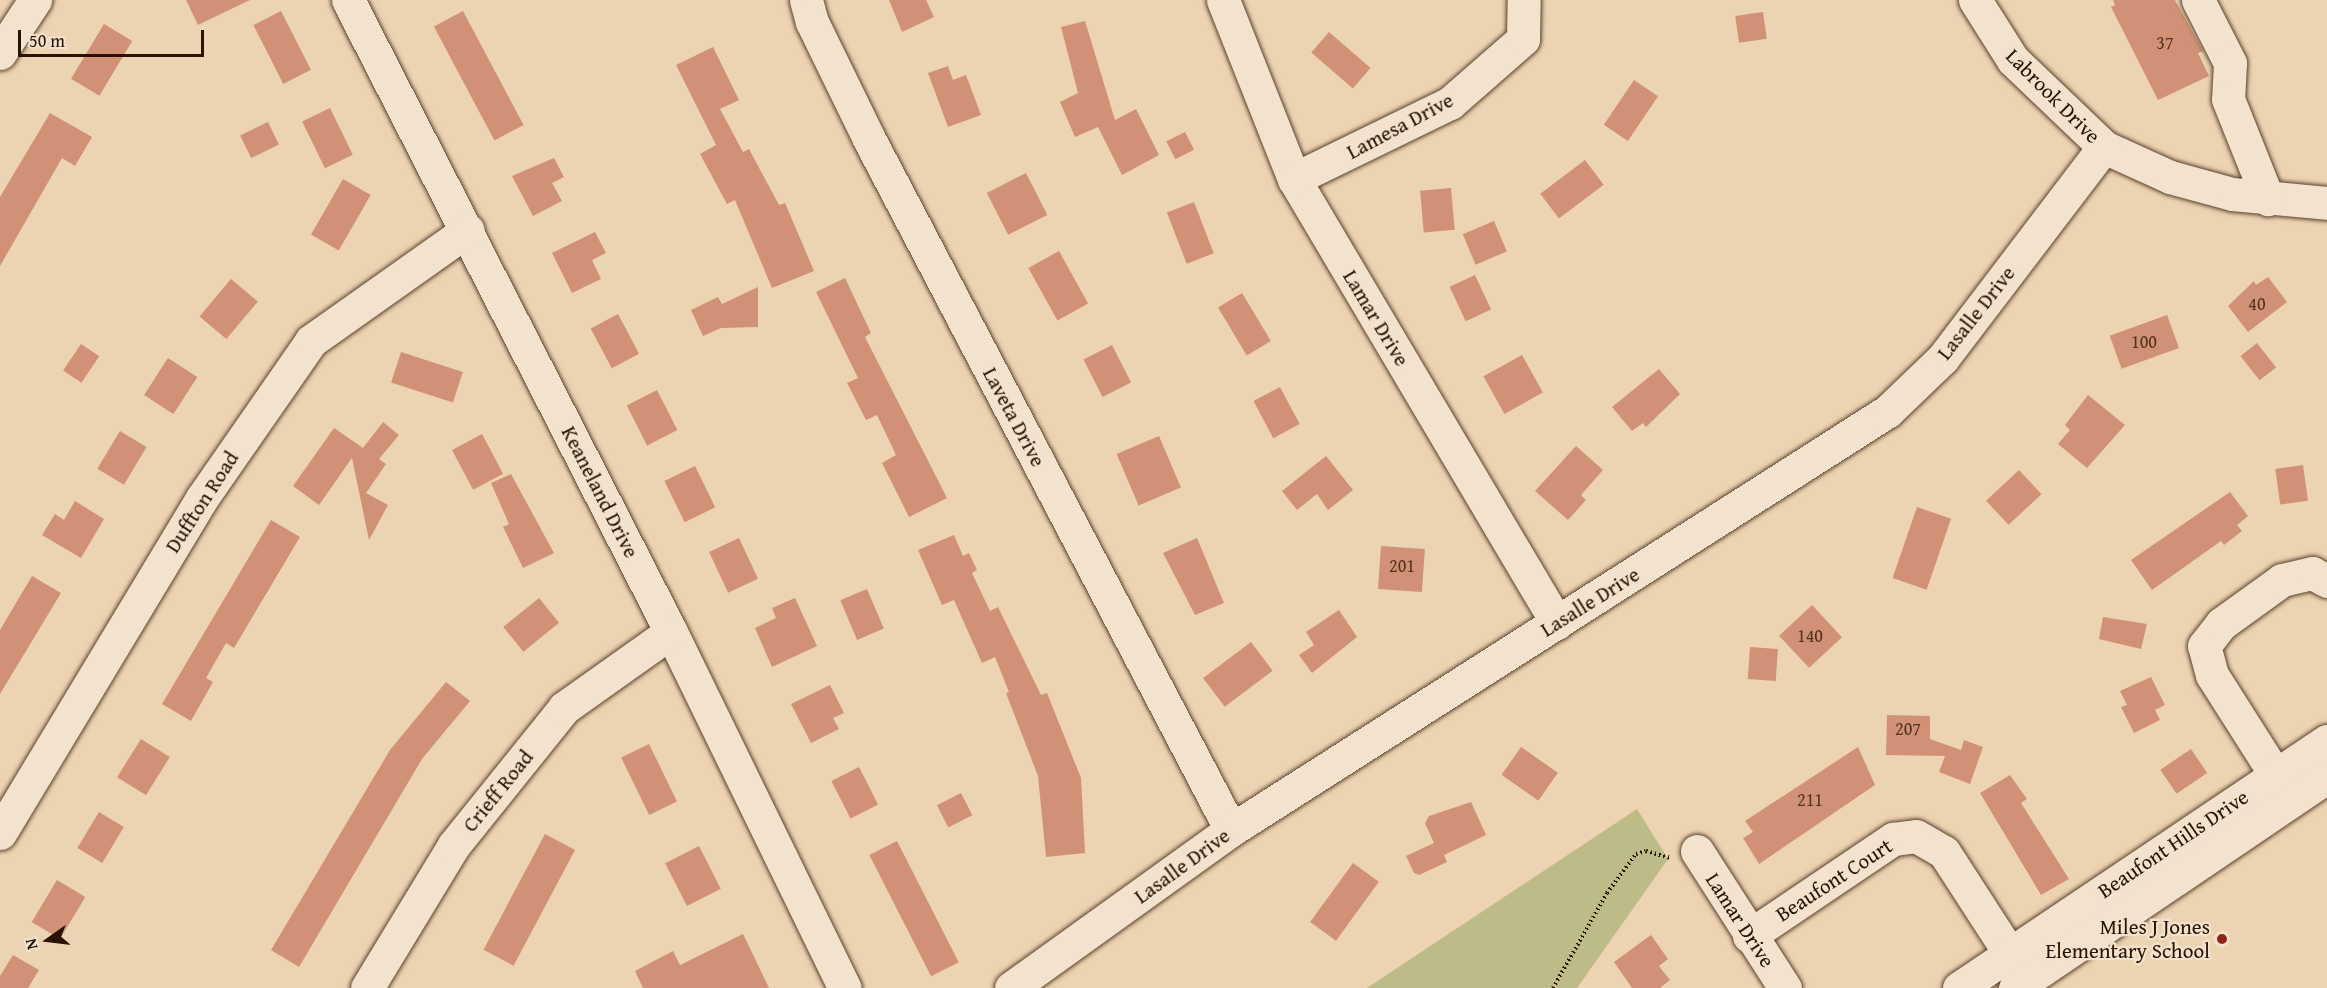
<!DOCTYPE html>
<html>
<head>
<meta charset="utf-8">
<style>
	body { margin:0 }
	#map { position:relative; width:2327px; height:988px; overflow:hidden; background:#ecd3b2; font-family:"Gentium Book Plus",serif }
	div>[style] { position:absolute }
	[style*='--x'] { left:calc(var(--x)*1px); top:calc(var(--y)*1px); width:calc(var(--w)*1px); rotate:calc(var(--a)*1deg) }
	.green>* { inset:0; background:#bdbb88 }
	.building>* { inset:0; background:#d19176; transform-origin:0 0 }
	.path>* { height:4px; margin-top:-2px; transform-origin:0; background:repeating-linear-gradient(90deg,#291200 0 1.5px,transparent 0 4.5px) }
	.roads { filter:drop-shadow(0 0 2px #5a422c) drop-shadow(0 0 2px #5a422c) }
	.minor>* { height:33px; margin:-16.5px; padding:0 16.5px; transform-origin:16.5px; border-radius:16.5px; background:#f3e2cd }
	.dots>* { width:16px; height:16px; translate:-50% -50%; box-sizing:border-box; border:3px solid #f3e2cd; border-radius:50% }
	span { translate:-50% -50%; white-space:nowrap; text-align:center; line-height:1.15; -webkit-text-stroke:4.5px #f3e2cd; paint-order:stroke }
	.number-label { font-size:18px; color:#53321e }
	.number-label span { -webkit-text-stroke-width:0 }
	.street-label { font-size:21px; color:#291200 }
	.poi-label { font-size:21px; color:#291200 }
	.right { translate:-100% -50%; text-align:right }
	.north { position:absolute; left:18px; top:910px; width:60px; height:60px; -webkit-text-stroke:4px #f3e2cd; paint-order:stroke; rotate:256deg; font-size:16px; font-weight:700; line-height:24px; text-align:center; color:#291200 }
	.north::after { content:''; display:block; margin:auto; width:21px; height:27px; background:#291200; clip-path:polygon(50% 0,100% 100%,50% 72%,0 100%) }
	.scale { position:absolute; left:18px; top:30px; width:186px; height:27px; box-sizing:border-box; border:3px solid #291200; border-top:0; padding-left:8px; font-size:18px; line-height:21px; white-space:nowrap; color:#291200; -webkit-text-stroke:4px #f3e2cd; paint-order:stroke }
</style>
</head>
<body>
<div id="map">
	<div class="green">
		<div style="clip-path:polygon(1637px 809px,1668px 859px,1577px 988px,1367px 988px)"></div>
	</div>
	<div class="building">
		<div style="clip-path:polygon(186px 0,250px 0,198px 25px)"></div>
		<div style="clip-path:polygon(889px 0,926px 0,934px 17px,902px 32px)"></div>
		<div style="clip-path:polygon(2113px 0,2175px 0,2203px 51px,2198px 53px,2209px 76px,2158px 100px,2111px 7px,2115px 5px)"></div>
		<div style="left:281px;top:11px;width:66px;height:31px;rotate:63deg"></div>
		<div style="left:463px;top:11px;width:129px;height:33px;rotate:62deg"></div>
		<div style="left:1763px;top:12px;width:27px;height:28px;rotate:82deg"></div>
		<div style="clip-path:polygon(1085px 21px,1115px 120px,1136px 109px,1159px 155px,1122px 175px,1098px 127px,1075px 137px,1060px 102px,1078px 93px,1061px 27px)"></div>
		<div style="left:104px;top:24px;width:33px;height:64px;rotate:31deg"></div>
		<div style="left:1329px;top:32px;width:55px;height:27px;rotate:41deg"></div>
		<div style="clip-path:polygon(713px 47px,739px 100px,720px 109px,743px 152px,749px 149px,779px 205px,785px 203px,814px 271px,772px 288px,735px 200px,727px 204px,700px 154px,716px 145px,676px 65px)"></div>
		<div style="clip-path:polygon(948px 66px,953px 80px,966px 75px,981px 115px,948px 127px,928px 73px)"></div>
		<div style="left:1634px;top:80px;width:29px;height:54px;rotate:34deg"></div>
		<div style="left:330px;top:108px;width:52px;height:31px;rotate:64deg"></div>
		<div style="clip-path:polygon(50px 113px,92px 137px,75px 166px,62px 158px,0 266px,0 197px)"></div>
		<div style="left:268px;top:122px;width:25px;height:31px;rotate:64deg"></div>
		<div style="left:1185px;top:132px;width:20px;height:21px;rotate:63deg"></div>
		<div style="clip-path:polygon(554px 158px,564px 177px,552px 183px,562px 201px,533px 216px,512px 176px)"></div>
		<div style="left:1585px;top:160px;width:31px;height:56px;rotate:53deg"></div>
		<div style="left:1026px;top:173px;width:47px;height:44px;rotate:63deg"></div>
		<div style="left:343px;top:179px;width:32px;height:64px;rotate:30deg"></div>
		<div style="left:1451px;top:188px;width:42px;height:31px;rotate:85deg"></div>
		<div style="left:1194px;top:202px;width:55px;height:29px;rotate:69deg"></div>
		<div style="left:1494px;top:221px;width:33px;height:34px;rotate:67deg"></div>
		<div style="clip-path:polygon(595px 232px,606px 253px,592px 260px,601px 279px,572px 293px,552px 253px)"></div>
		<div style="left:1059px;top:251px;width:60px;height:35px;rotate:61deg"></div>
		<div style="left:1475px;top:275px;width:38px;height:28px;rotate:65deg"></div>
		<div style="clip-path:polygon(2268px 277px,2287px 302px,2248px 332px,2228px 306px,2254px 281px,2256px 285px)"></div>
		<div style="clip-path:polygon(845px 278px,871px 333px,865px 337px,947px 498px,909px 517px,882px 463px,896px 455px,877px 415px,866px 420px,847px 383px,858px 378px,816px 292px)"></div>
		<div style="left:231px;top:279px;width:35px;height:49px;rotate:40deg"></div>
		<div style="clip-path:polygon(758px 287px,758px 327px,721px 328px,703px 336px,691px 310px,718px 297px,722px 304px)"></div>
		<div style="left:1242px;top:293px;width:56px;height:28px;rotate:59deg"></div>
		<div style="left:618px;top:314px;width:45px;height:31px;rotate:62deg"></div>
		<div style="left:2167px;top:315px;width:35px;height:61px;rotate:70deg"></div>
		<div style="left:2257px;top:343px;width:31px;height:21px;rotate:52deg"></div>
		<div style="left:81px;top:344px;width:22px;height:32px;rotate:34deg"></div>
		<div style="left:1112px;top:345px;width:42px;height:32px;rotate:63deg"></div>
		<div style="left:401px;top:352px;width:65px;height:32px;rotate:18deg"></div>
		<div style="left:1522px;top:355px;width:43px;height:44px;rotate:61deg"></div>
		<div style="left:168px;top:358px;width:35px;height:44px;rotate:33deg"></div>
		<div style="clip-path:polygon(1659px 369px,1680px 394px,1646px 427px,1643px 423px,1632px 431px,1612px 407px)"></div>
		<div style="left:1280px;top:387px;width:42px;height:30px;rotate:62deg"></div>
		<div style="left:657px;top:390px;width:45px;height:34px;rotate:63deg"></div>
		<div style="clip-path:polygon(2088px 395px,2125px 425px,2087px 468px,2058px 444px,2070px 430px,2065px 425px)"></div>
		<div style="clip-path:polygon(383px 422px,399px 435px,379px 459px,386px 464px,366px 493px,388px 505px,369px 540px,352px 458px,319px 505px,293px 486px,334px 428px,363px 448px)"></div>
		<div style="left:120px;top:431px;width:31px;height:44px;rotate:31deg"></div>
		<div style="left:482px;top:434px;width:45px;height:34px;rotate:62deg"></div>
		<div style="left:1159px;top:436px;width:56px;height:46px;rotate:67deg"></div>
		<div style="clip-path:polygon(1576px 446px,1603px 470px,1581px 495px,1586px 500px,1568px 520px,1535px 491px)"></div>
		<div style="clip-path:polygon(1326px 456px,1353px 490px,1328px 510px,1317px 494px,1297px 510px,1282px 491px)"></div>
		<div style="left:2303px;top:465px;width:36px;height:28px;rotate:82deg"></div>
		<div style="left:695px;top:466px;width:46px;height:34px;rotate:64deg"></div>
		<div style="left:2019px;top:470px;width:33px;height:45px;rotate:47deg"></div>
		<div style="clip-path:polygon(511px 474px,554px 553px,523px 568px,503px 527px,509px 524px,491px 483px)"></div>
		<div style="clip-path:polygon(2230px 492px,2248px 516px,2237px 525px,2242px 531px,2224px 545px,2221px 541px,2152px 590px,2131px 560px)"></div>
		<div style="clip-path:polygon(75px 501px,104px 519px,81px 558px,42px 535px,55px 514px,64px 520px)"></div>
		<div style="left:1917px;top:507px;width:36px;height:75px;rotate:19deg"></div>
		<div style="clip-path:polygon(271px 520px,300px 537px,234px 648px,226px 643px,206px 678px,213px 682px,191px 721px,162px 704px)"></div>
		<div style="clip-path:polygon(954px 535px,963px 556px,969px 553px,977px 570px,972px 573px,990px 611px,998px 607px,1041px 695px,1047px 693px,1081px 778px,1085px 853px,1046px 857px,1038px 776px,1006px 693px,1009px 692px,995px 657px,982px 663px,954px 600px,942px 605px,918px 550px)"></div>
		<div style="left:739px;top:538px;width:45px;height:33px;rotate:65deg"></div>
		<div style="clip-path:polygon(1197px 538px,1224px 603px,1195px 615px,1163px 553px)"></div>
		<div style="left:1381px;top:546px;width:44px;height:43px;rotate:4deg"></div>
		<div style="clip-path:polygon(32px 576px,61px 593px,0 694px,0 630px)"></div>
		<div style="left:867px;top:589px;width:43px;height:29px;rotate:67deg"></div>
		<div style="left:539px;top:598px;width:32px;height:46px;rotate:51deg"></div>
		<div style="clip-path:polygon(795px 598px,817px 646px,772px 667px,755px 628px,776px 618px,772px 608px)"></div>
		<div style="left:1812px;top:605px;width:44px;height:45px;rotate:47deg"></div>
		<div style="clip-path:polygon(1339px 610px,1357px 637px,1312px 673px,1299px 655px,1314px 645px,1306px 632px)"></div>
		<div style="clip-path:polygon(2103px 617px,2147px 624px,2141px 649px,2099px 639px)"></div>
		<div style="left:1251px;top:642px;width:36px;height:60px;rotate:53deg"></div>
		<div style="left:1750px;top:647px;width:28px;height:32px;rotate:4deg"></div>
		<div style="clip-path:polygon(2151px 677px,2165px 705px,2155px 710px,2160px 720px,2134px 733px,2121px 707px,2127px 705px,2120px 691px)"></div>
		<div style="clip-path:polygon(446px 682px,470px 701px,422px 759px,299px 967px,271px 950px,390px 750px)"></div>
		<div style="clip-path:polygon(830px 685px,844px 713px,833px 718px,839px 729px,811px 743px,791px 704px)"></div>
		<div style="clip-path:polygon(1887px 715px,1930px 716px,1930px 739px,1961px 750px,1964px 740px,1983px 747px,1970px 784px,1939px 772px,1945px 756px,1886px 755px)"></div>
		<div style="left:141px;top:739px;width:34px;height:45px;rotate:32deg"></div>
		<div style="left:649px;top:744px;width:64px;height:31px;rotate:64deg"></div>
		<div style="left:1521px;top:747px;width:45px;height:34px;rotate:35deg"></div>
		<div style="clip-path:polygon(1858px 747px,1875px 785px,1759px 864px,1743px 838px,1753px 832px,1745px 821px)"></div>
		<div style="left:2191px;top:749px;width:29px;height:37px;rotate:56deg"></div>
		<div style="left:859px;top:767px;width:42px;height:31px;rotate:63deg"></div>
		<div style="clip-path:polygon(2010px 775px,2027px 799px,2021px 803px,2069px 879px,2041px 895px,1980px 793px)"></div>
		<div style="left:961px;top:793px;width:25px;height:27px;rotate:63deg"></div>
		<div style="clip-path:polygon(1471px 802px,1486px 835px,1444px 855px,1447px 862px,1419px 875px,1414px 873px,1406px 856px,1434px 843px,1425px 823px,1429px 816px)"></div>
		<div style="left:99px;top:812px;width:29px;height:42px;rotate:31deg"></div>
		<div style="left:545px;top:834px;width:34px;height:131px;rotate:28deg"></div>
		<div style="left:897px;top:841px;width:136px;height:31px;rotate:63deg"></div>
		<div style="left:699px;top:846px;width:48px;height:38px;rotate:63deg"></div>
		<div style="left:1353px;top:863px;width:32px;height:73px;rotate:36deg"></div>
		<div style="left:57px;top:880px;width:33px;height:49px;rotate:31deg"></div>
		<div style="clip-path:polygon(743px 934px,769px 988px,643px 988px,635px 971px,673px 951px,680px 965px)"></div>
		<div style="clip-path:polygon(1651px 935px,1668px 959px,1659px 966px,1670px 980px,1660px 988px,1632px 988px,1614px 962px)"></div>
		<div style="clip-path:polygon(13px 955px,39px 970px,28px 988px,0 988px,0 976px)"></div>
	</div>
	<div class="path">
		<div style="--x:1553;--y:988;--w:109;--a:-60.4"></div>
		<div style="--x:1607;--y:893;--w:49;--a:-53.4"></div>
		<div style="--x:1636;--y:854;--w:10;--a:-17"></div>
		<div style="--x:1646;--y:851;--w:25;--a:16"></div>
	</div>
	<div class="roads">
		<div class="minor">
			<div style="--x:348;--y:0;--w:710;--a:62.93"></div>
			<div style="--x:671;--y:632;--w:396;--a:64"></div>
			<div style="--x:806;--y:0;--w:23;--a:75"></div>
			<div style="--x:812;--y:22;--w:130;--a:64"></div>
			<div style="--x:869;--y:139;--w:780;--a:62.35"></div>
			<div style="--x:1223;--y:0;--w:193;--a:68.4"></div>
			<div style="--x:1294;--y:179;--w:516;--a:59.36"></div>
			<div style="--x:1975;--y:0;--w:71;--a:57.7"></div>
			<div style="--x:2013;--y:60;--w:126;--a:43.7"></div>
			<div style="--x:2104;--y:147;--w:72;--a:24.4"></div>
			<div style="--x:2170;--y:177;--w:64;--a:15.3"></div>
			<div style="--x:2232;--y:194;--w:95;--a:5.4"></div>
			<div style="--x:2198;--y:0;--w:71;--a:63.1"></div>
			<div style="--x:2230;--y:63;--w:36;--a:93"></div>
			<div style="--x:2228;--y:99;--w:108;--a:68.2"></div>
			<div style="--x:0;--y:53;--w:64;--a:-56.6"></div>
			<div style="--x:1294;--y:179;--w:174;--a:-26"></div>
			<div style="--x:1450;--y:103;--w:97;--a:-41.2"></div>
			<div style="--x:1523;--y:39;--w:39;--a:-89"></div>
			<div style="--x:2287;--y:793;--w:140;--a:-122.4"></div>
			<div style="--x:2212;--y:675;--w:30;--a:-105"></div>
			<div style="--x:2204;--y:646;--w:28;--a:-52"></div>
			<div style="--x:2221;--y:624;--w:75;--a:-35.8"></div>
			<div style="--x:2282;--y:580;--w:31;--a:-13"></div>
			<div style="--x:2312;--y:573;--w:17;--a:28"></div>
			<div style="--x:0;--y:833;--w:391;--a:-58.9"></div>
			<div style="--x:202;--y:498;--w:191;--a:-55.2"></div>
			<div style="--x:311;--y:341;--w:192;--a:-35.3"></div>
			<div style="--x:1697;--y:851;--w:163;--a:57.3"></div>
			<div style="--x:1749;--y:936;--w:174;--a:-34"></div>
			<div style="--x:1893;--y:839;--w:23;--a:-7"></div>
			<div style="--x:1916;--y:836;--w:32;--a:30"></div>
			<div style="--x:1944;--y:852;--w:121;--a:57.1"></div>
			<div style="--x:2010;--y:954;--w:32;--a:66"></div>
			<div style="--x:367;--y:988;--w:167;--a:-58.7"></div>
			<div style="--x:454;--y:845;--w:176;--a:-51.2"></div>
			<div style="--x:564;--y:708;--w:131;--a:-35.4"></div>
			<div style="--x:1011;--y:988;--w:271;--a:-35.7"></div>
			<div style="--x:1231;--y:830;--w:779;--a:-32.53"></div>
			<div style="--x:1888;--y:411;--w:76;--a:-43.9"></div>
			<div style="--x:1943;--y:358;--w:265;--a:-52.7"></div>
			<div style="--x:1959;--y:988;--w:443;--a:-33.9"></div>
			<div style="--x:2015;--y:988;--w:377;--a:-34.1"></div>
		</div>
	</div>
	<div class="dots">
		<div style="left:2222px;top:939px;background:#8f2418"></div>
	</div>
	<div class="number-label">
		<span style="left:2165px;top:43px">37</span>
		<span style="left:2257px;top:304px">40</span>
		<span style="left:2144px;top:342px">100</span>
		<span style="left:1402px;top:566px">201</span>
		<span style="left:1810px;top:636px">140</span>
		<span style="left:1908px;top:729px">207</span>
		<span style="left:1810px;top:800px">211</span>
	</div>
	<div class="street-label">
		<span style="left:2053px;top:96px;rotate:45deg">Labrook Drive</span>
		<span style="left:1400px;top:126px;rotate:-28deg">Lamesa Drive</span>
		<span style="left:1976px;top:313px;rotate:-52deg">Lasalle Drive</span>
		<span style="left:1376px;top:318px;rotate:59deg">Lamar Drive</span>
		<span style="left:1014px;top:417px;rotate:62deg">Laveta Drive</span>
		<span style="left:600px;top:492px;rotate:63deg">Keaneland Drive</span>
		<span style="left:202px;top:502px;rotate:-57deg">Duffton Road</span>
		<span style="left:1590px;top:602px;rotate:-32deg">Lasalle Drive</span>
		<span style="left:498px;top:791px;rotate:-51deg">Crieff Road</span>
		<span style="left:2173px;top:844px;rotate:-34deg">Beaufont Hills Drive</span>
		<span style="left:1182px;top:866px;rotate:-36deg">Lasalle Drive</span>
		<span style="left:1834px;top:880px;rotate:-33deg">Beaufont Court</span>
		<span style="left:1740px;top:920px;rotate:57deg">Lamar Drive</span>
	</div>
	<div class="poi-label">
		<span class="right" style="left:2210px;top:939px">Miles J Jones<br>Elementary School</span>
	</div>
	<div class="north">N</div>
	<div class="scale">50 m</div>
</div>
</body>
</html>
